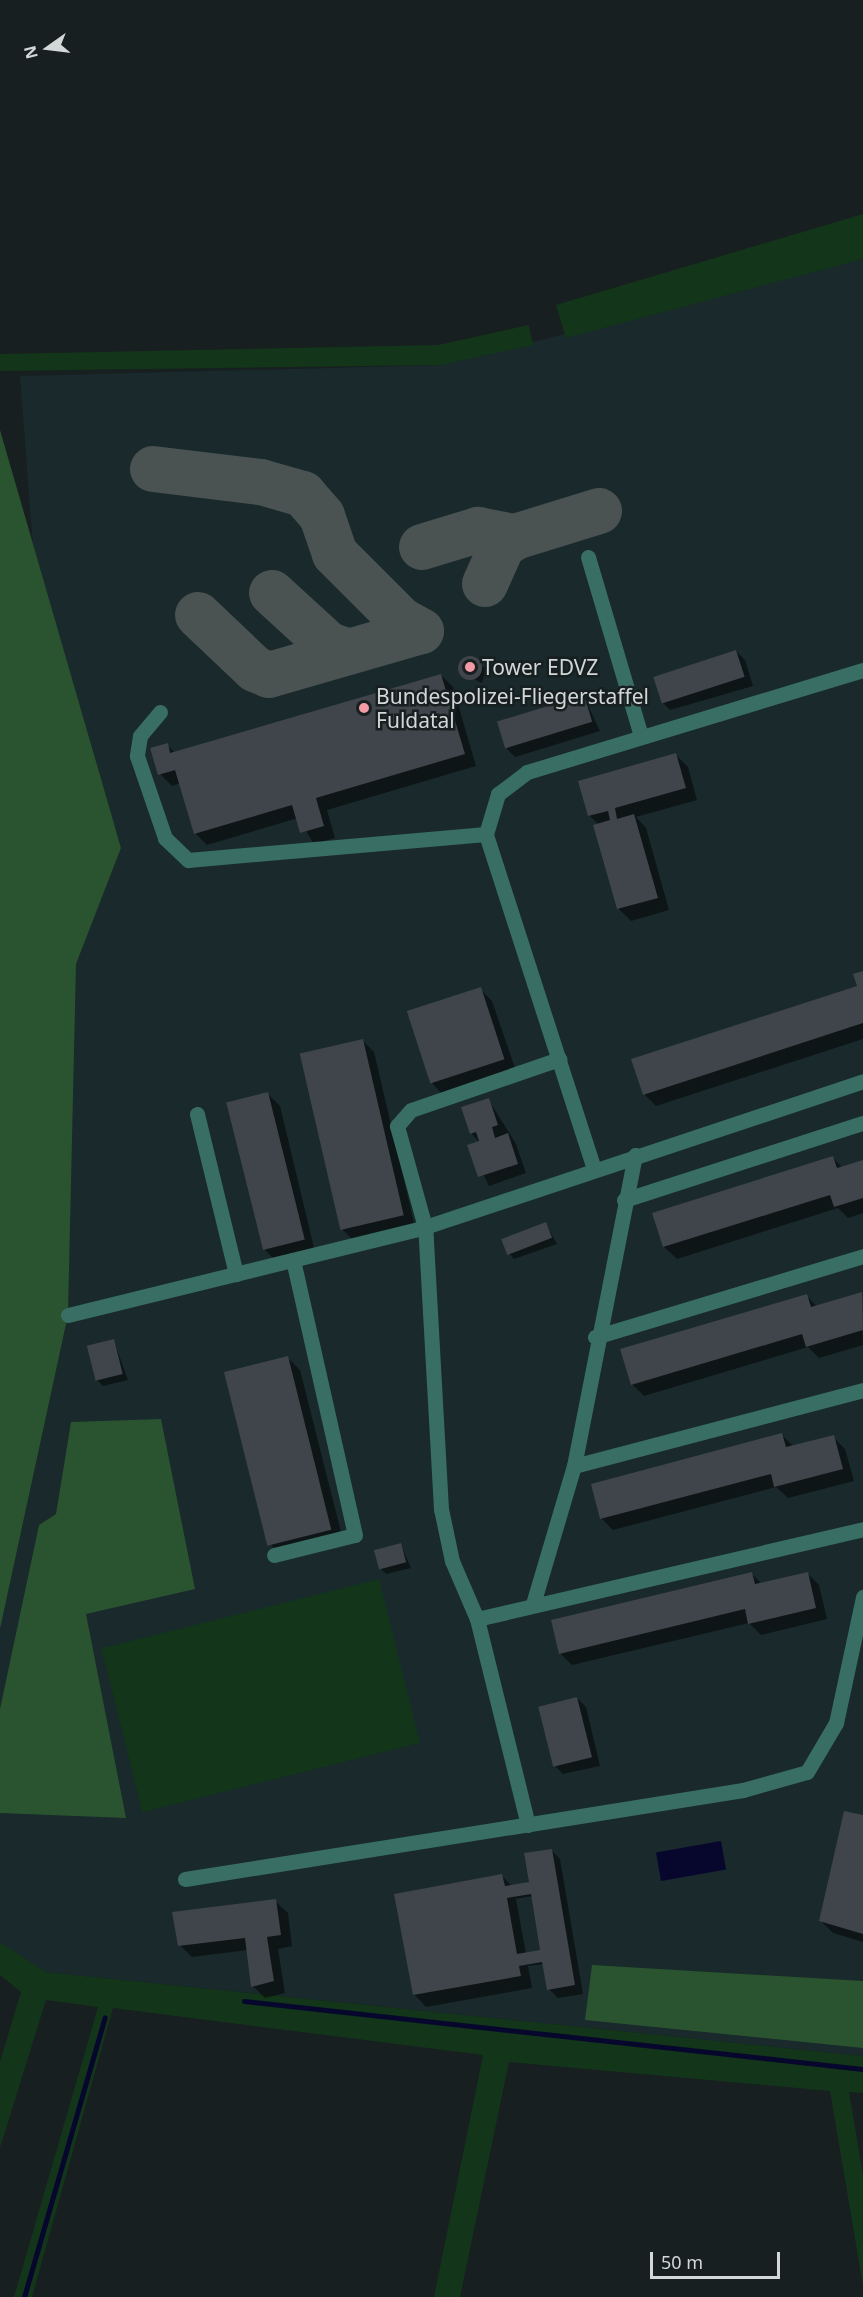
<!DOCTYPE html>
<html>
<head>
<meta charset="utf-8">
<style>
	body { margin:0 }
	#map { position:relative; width:863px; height:2297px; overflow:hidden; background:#171f20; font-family:"Noto Sans",sans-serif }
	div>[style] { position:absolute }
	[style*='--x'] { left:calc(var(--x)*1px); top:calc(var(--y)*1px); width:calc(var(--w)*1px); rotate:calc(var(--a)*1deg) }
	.built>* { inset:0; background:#19292c }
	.green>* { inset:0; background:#133519; transform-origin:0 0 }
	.forest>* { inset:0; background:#2a5330 }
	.water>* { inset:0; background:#07072e; transform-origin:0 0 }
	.shadow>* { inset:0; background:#0007 }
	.stream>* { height:5px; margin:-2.5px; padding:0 2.5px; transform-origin:2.5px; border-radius:2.5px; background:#07072e }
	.taxiway>* { height:46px; margin:-23px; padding:0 23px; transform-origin:23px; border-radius:23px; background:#4a5252 }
	.building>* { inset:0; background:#3f454a; transform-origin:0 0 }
	.round { border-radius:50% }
	.minor>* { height:15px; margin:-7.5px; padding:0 7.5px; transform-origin:7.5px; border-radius:7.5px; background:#386e63 }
	.dots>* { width:16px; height:16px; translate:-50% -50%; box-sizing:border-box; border:3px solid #171f20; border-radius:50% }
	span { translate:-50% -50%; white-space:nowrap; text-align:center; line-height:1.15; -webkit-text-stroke:5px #171f20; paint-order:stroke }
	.poi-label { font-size:21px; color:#d2d7d8 }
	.left { translate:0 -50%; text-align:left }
	.north { position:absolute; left:18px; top:18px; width:60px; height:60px; -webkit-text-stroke:4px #171f20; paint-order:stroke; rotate:256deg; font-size:16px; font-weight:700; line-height:24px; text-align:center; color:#d2d7d8 }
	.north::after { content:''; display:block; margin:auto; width:21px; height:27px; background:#d2d7d8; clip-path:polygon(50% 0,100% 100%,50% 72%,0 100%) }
	.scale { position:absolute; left:650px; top:2252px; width:130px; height:27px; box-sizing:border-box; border:3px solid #d2d7d8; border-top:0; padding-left:8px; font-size:18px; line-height:21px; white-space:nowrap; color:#d2d7d8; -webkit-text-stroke:4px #171f20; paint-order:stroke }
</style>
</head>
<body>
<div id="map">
	<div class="built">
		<div style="clip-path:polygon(863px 259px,863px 2056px,44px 1972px,0 1942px,0 1629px,68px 1315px,74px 968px,121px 848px,34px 561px,20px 376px,441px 365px)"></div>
	</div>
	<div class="green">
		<div style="clip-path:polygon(863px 214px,863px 259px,566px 338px,556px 305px)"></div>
		<div style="clip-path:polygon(529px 325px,533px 345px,441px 365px,0 371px,0 354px,438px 345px)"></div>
		<div style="left:379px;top:1579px;width:169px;height:286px;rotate:76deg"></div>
		<div style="clip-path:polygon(0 1942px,45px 1972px,863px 2056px,863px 2093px,849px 2092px,863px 2175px,863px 2286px,830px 2091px,509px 2062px,460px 2297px,434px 2297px,483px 2055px,113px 2008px,32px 2297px,14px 2297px,98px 2007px,46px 2000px,0 2148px,0 2062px,21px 1992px,0 1975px)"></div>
	</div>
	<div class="forest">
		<div style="clip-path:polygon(0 430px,121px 848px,76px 964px,68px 1315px,0 1629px)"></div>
		<div style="clip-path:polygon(161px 1419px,195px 1589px,86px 1614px,126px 1818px,0 1813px,0 1709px,39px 1525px,56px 1514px,71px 1422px)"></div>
		<div style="clip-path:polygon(592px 1965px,863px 1981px,863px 2048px,585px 2020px)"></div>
	</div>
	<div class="water">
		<div style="left:721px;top:1841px;width:29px;height:66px;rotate:80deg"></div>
	</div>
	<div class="shadow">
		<div style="clip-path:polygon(736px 651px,745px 660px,753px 686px,670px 710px,661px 701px)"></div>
		<div style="clip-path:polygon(464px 660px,486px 668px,482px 683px,461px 673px)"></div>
		<div style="clip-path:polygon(441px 675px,453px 687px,476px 766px,327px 810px,335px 838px,314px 844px,298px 818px,207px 845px,195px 833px,181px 783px,172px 786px,160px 774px,167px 745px,175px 753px)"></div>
		<div style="clip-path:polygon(584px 697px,600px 731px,515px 757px,506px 748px,499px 723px)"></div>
		<div style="clip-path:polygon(676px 755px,688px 767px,697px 800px,636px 817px,646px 828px,669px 910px,631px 921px,619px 909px,599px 825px,590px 816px,580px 782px)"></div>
		<div style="clip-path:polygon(863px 973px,863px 1039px,656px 1106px,644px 1094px,859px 986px)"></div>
		<div style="clip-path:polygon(480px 989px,492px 1001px,516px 1071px,444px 1096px,432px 1083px)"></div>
		<div style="clip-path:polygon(362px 1040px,374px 1052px,415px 1227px,355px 1242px,343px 1230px)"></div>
		<div style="clip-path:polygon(268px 1094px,280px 1106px,315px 1252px,277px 1262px,265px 1250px)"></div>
		<div style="clip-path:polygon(488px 1099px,516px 1144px,526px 1173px,489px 1186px,469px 1146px,480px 1143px,471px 1133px)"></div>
		<div style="clip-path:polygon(833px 1158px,843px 1168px,863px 1162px,863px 1213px,848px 1218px,838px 1208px,677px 1259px,664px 1247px,654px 1214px)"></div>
		<div style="clip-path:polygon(546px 1224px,557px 1244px,514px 1259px,509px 1253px)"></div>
		<div style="clip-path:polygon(861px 1294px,863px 1345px,819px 1358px,808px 1347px,644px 1396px,632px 1384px,807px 1296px,817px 1307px)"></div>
		<div style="clip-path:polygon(114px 1341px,128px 1380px,103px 1386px,97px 1380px)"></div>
		<div style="clip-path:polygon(288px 1358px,300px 1370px,343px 1540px,282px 1556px,270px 1544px)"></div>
		<div style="clip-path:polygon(782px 1435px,794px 1447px,833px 1437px,845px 1449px,854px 1481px,788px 1498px,776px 1487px,613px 1530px,601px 1518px)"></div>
		<div style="clip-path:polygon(401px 1545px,411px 1568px,386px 1574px,380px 1568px)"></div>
		<div style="clip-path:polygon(807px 1573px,819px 1585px,827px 1619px,761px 1635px,749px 1623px,572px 1665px,560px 1653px,752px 1574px,762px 1584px)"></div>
		<div style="clip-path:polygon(577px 1698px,586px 1707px,600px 1766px,563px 1774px,554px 1765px)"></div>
		<div style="clip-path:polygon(863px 1816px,863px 1942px,833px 1933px,821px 1921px)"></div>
		<div style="clip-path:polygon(evenodd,551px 1850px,560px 1859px,583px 1994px,558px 1998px,549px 1989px,544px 1964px,528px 1966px,532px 1988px,426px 2007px,414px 1994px,502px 1876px,512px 1886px,528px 1883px,551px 1850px,533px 1896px,543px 1954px,526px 1954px,516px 1899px,533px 1896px)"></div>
		<div style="clip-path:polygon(275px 1901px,288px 1913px,292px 1946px,278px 1949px,285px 1993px,265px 1998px,253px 1986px,248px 1950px,192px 1957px,180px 1945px)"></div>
	</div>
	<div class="stream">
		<div style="--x:244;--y:2001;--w:623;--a:6.27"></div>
		<div style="--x:24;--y:2297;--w:291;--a:-73.9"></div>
	</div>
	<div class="taxiway">
		<div style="--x:153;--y:469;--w:109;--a:6.9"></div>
		<div style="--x:261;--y:482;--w:44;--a:15.9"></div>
		<div style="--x:303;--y:494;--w:29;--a:49"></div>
		<div style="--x:322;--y:516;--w:40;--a:71.1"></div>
		<div style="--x:335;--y:554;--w:93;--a:45"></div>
		<div style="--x:401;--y:620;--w:23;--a:29"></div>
		<div style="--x:422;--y:547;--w:59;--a:-16.9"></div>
		<div style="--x:478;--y:530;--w:38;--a:11"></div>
		<div style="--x:515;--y:537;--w:88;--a:-17.2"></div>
		<div style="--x:485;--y:584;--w:42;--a:-65.9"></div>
		<div style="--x:502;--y:546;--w:16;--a:-35"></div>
		<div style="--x:272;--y:593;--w:77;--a:42.4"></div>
		<div style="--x:329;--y:645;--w:21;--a:19"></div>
		<div style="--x:198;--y:615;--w:79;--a:43.5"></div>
		<div style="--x:255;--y:669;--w:15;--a:23"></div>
		<div style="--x:269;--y:675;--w:158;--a:-16.1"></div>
	</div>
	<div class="building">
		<div style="left:736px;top:650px;width:28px;height:87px;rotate:72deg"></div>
		<div class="round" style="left:458px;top:656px;width:24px;height:24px"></div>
		<div style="clip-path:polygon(441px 674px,465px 754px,316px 798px,324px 826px,300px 833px,292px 805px,194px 834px,175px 770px,158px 775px,150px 748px,168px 743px,170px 753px)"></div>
		<div style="left:584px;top:695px;width:28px;height:91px;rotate:73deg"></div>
		<div style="clip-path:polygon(676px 753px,686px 788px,615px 808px,617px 819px,634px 814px,658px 898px,617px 909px,593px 825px,610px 820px,608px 811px,588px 816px,578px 781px)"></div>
		<div style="clip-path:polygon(863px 971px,863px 1023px,643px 1095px,631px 1059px,857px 986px,853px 974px)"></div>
		<div style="left:481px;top:987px;width:76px;height:78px;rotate:72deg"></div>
		<div style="left:363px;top:1039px;width:181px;height:65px;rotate:77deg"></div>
		<div style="left:268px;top:1092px;width:152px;height:43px;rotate:76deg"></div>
		<div style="clip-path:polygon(489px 1098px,498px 1125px,492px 1127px,495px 1138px,508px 1133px,518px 1164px,478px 1177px,467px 1145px,479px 1141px,476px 1132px,470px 1134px,461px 1107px)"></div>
		<div style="clip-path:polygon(833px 1156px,837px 1168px,863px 1160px,863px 1198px,834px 1207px,830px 1195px,663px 1247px,652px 1213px)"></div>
		<div style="left:546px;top:1222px;width:17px;height:48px;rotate:69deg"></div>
		<div style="clip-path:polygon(862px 1292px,863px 1330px,806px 1347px,802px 1334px,631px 1385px,620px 1349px,807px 1294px,811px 1307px)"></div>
		<div style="left:114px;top:1339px;width:36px;height:28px;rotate:76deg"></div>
		<div style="left:288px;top:1356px;width:179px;height:66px;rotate:76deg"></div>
		<div style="clip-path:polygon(782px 1433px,786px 1447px,834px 1435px,843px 1469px,774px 1487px,771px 1474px,600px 1519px,591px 1484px)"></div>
		<div style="left:401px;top:1543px;width:20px;height:28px;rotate:75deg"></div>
		<div style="clip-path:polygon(752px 1572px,755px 1584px,808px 1572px,816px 1608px,748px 1624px,745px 1609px,559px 1654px,551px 1620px)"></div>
		<div style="left:577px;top:1697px;width:62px;height:40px;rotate:76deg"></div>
		<div style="clip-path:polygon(844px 1811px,863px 1815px,863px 1934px,819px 1921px)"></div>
		<div style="clip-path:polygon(evenodd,552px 1849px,575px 1985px,547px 1990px,542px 1962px,519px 1966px,521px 1976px,413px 1995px,394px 1894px,502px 1874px,505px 1886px,529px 1882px,524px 1853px,552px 1849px,531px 1894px,540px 1950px,517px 1954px,507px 1898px,531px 1894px)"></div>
		<div style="clip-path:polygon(276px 1899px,281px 1935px,267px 1937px,274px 1981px,251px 1987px,245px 1938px,178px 1946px,172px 1912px)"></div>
	</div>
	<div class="minor">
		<div style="--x:588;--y:557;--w:187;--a:73.5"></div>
		<div style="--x:160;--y:712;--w:31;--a:130"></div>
		<div style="--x:140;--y:736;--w:20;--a:99"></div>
		<div style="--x:137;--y:756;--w:87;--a:71.1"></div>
		<div style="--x:165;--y:838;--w:32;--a:44"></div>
		<div style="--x:188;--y:860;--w:299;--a:-5"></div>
		<div style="--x:197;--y:1114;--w:165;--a:76.3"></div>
		<div style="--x:594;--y:1169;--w:352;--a:-107.9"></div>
		<div style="--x:486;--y:834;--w:42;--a:-73.3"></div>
		<div style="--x:498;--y:794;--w:36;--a:-37"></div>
		<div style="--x:527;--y:772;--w:351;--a:-16.9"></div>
		<div style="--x:624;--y:1200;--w:251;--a:-17.9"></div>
		<div style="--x:68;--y:1315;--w:368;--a:-13.8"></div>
		<div style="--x:425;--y:1227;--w:462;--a:-18.4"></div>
		<div style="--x:595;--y:1337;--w:280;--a:-16.8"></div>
		<div style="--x:574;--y:1466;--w:299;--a:-14.7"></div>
		<div style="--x:274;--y:1555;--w:83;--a:-13.9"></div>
		<div style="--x:355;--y:1535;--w:282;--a:-102.7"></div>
		<div style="--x:533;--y:1604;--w:144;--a:-73.5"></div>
		<div style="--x:574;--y:1466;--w:317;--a:-78.9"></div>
		<div style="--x:477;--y:1619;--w:396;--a:-13.1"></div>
		<div style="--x:528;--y:1825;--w:212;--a:-103.9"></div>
		<div style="--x:477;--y:1619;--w:63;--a:-113.3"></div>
		<div style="--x:452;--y:1561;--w:53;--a:-101.9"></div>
		<div style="--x:441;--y:1509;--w:282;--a:-93.2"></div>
		<div style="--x:425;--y:1227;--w:105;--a:-105.5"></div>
		<div style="--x:397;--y:1126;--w:21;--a:-49"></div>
		<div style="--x:411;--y:1110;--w:157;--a:-19"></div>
		<div style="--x:185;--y:1879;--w:565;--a:-9.06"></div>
		<div style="--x:743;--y:1790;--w:66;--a:-15.7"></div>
		<div style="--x:807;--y:1772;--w:57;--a:-59.4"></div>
		<div style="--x:836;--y:1723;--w:129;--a:-77.9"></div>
	</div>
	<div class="dots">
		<div style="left:470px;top:667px;background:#f39aa7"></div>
		<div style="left:364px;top:708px;background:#f39aa7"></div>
	</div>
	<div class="poi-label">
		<span class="left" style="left:482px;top:667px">Tower EDVZ</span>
		<span class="left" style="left:376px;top:708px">Bundespolizei-Fliegerstaffel<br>Fuldatal</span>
	</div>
	<div class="north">N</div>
	<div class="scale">50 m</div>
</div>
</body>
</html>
